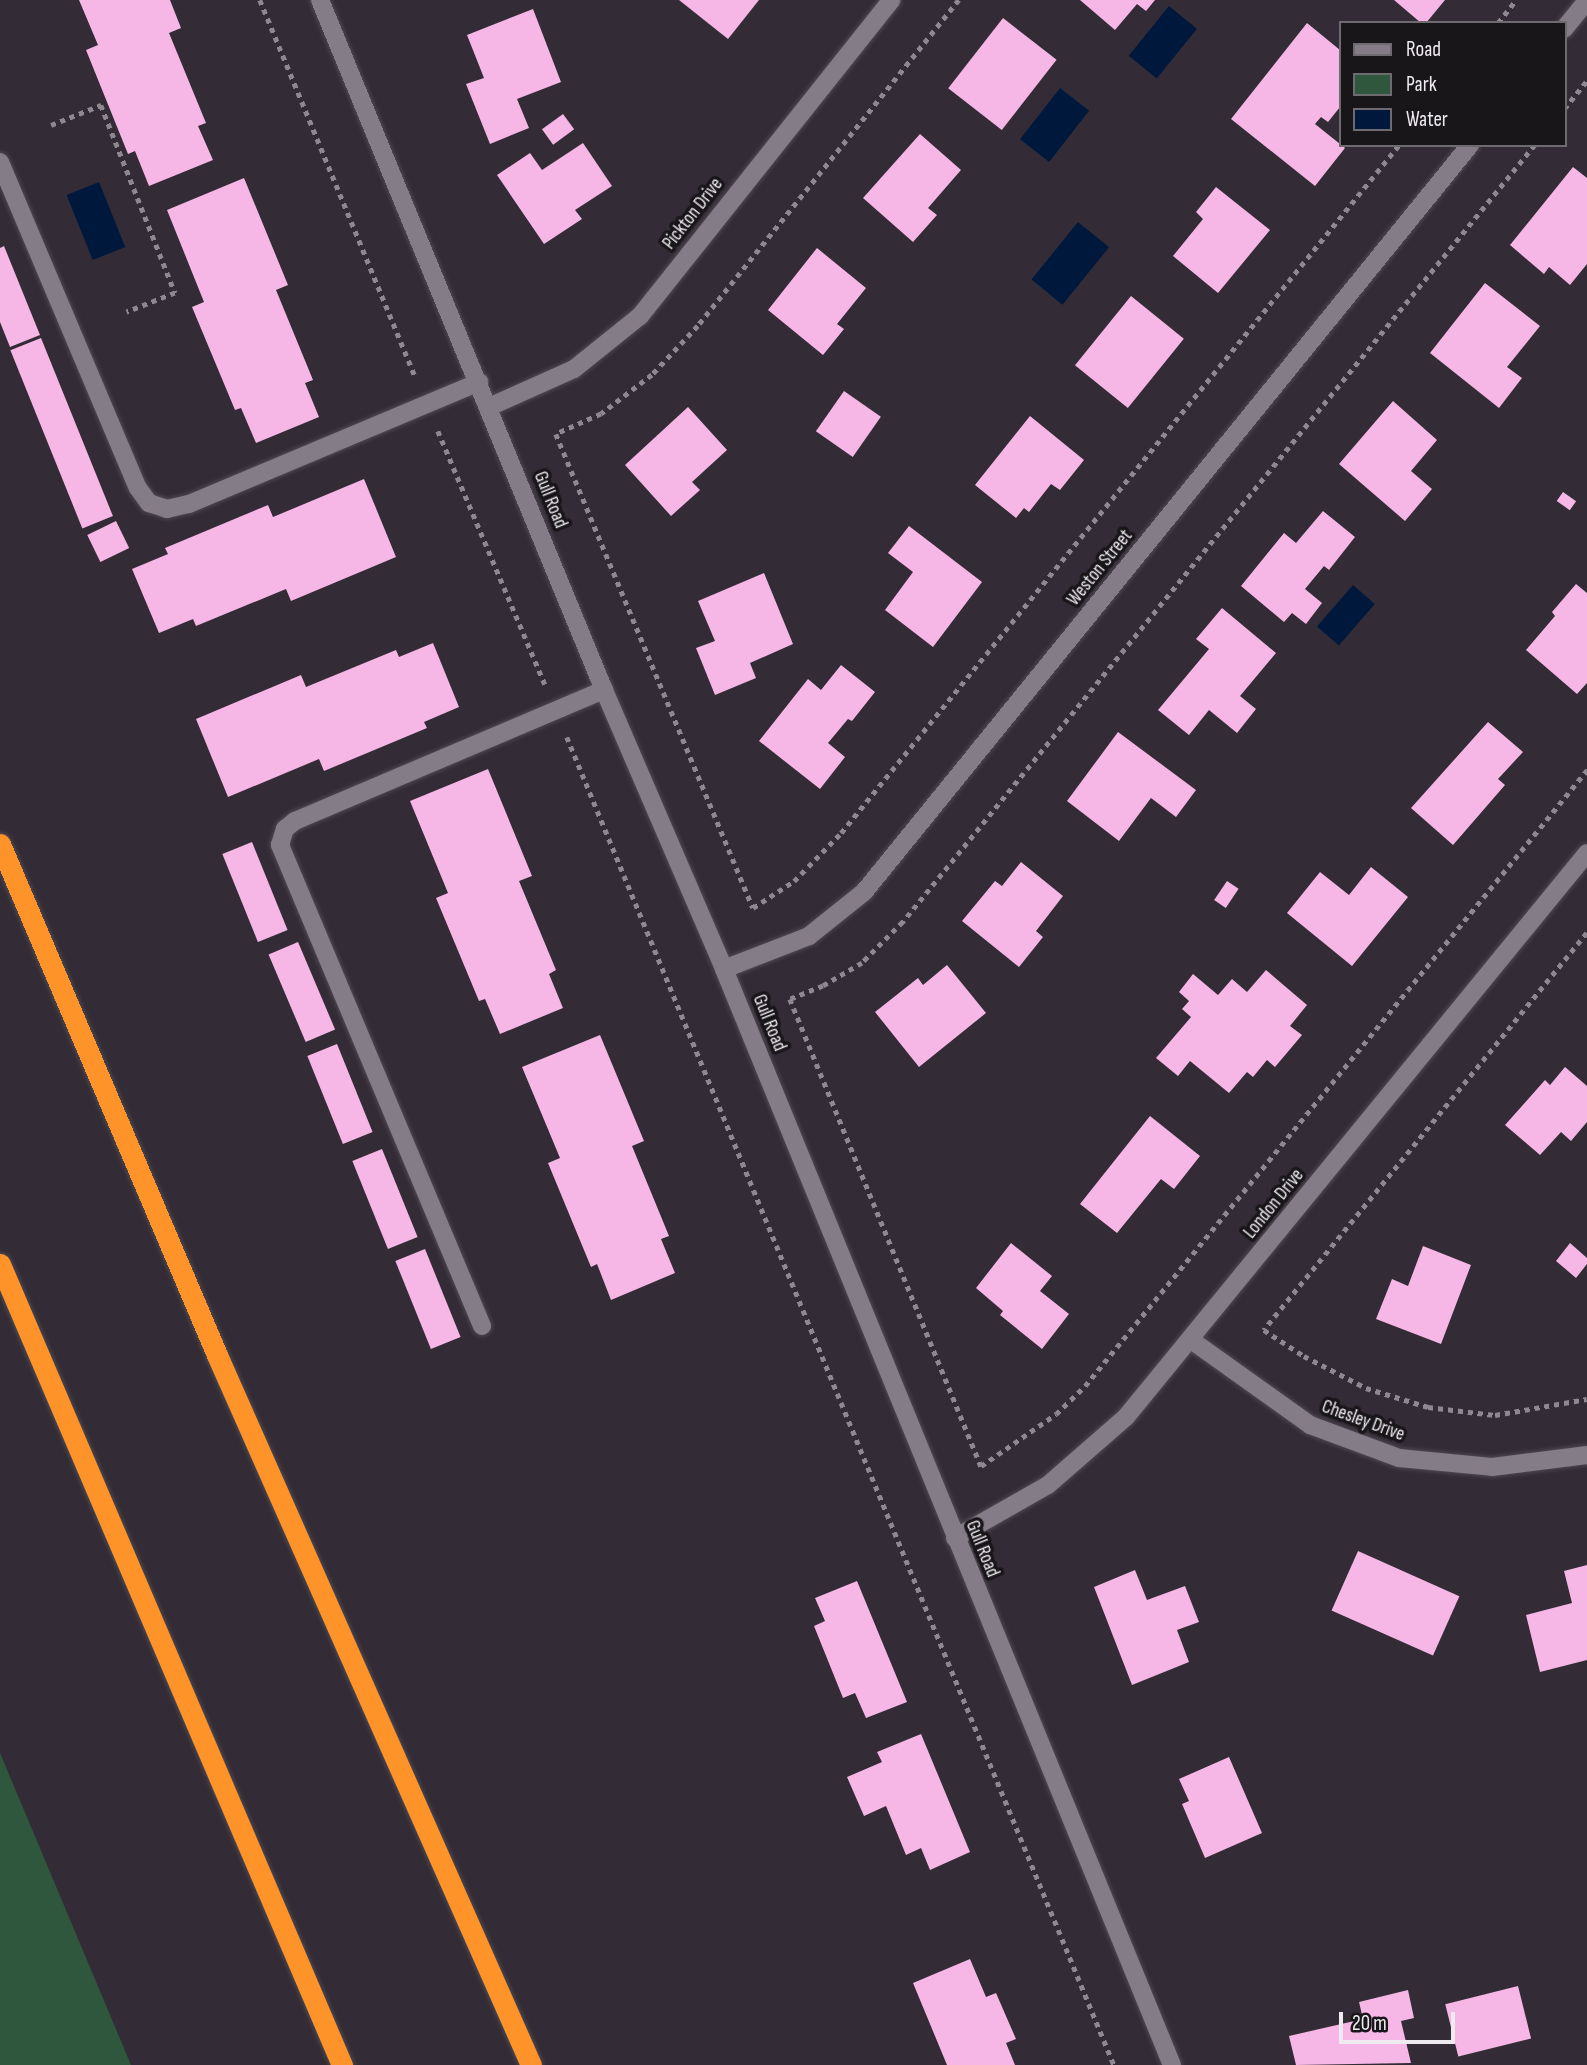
<!DOCTYPE html>
<html>
<head>
<meta charset="utf-8">
<style>
	body { margin:0 }
	#map { position:relative; width:1587px; height:2065px; overflow:hidden; background:#332c36; font-family:"Sofia Sans Condensed",sans-serif }
	div>[style] { position:absolute }
	[style*='--x'] { left:calc(var(--x)*1px); top:calc(var(--y)*1px); width:calc(var(--w)*1px); rotate:calc(var(--a)*1deg) }
	.green>* { inset:0; background:#2f573d }
	.water>* { inset:0; background:#01183d; transform-origin:0 0 }
	.building>* { inset:0; background:#f6b6e6; transform-origin:0 0 }
	.path>* { height:4.5px; margin-top:-2.25px; transform-origin:0; background:repeating-linear-gradient(90deg,#8e8890 0 5px,transparent 0 10px) }
	.roads { filter:drop-shadow(0 0 2px #4e4850) drop-shadow(0 0 2px #4e4850) }
	.minor>* { height:18px; margin:-9px; padding:0 9px; transform-origin:9px; border-radius:9px; background:#847c87 }
	.highway>* { height:21px; margin:-10.5px; padding:0 10.5px; transform-origin:10.5px; border-radius:10.5px; background:#fd9329 }
	span { translate:-50% -50%; white-space:nowrap; text-align:center; line-height:1.15; -webkit-text-stroke:7px #19161a; paint-order:stroke }
	.street-label { font-size:19px; color:#eeeaf0 }
	.legend { position:absolute; left:1339px; top:21px; width:228px; height:126px; box-sizing:border-box; background:#19161a; border:2px solid #6e6b70; margin:0; padding:9px 12px; list-style:none; font-size:21px; color:#eeeaf0 }
	.legend li { display:flex; align-items:center; gap:14px; height:35px }
	.legend b { width:35px; border:2px solid #6e6b70 }
	.scale { position:absolute; left:1339px; top:2012px; width:116px; height:32px; box-sizing:border-box; border:4px solid #eeeaf0; border-top:0; padding-left:9px; font-size:21px; line-height:24px; white-space:nowrap; color:#eeeaf0; -webkit-text-stroke:5px #19161a; paint-order:stroke }
</style>
</head>
<body>
<div id="map">
	<div class="green">
		<div style="clip-path:polygon(0 1753px,131px 2065px,0 2065px)"></div>
	</div>
	<div class="water">
		<div style="left:1169px;top:6px;width:36px;height:64px;rotate:39deg"></div>
		<div style="left:1060px;top:88px;width:37px;height:65px;rotate:38deg"></div>
		<div style="left:99px;top:182px;width:70px;height:35px;rotate:68deg"></div>
		<div style="left:1078px;top:222px;width:40px;height:74px;rotate:39deg"></div>
		<div style="left:1353px;top:585px;width:29px;height:55px;rotate:41deg"></div>
	</div>
	<div class="building">
		<div style="clip-path:polygon(79px 0,170px 0,181px 28px,169px 33px,206px 123px,198px 126px,213px 160px,149px 186px,135px 151px,128px 154px,86px 50px,98px 45px)"></div>
		<div style="clip-path:polygon(679px 0,759px 0,728px 39px)"></div>
		<div style="clip-path:polygon(1080px 0,1155px 0,1146px 11px,1137px 4px,1115px 30px)"></div>
		<div style="clip-path:polygon(1394px 0,1445px 0,1426px 23px,1421px 23px)"></div>
		<div style="clip-path:polygon(533px 9px,561px 82px,517px 99px,529px 128px,490px 144px,466px 84px,484px 78px,467px 35px)"></div>
		<div style="left:1003px;top:18px;width:68px;height:89px;rotate:38deg"></div>
		<div style="clip-path:polygon(1307px 23px,1340px 50px,1340px 107px,1328px 122px,1321px 117px,1315px 124px,1345px 148px,1315px 186px,1231px 119px)"></div>
		<div style="left:563px;top:114px;width:19px;height:26px;rotate:54deg"></div>
		<div style="clip-path:polygon(920px 134px,961px 170px,928px 208px,937px 215px,913px 242px,863px 198px)"></div>
		<div style="clip-path:polygon(583px 143px,612px 186px,575px 210px,582px 219px,544px 244px,497px 175px,530px 153px,542px 170px)"></div>
		<div style="clip-path:polygon(1573px 167px,1587px 178px,1587px 264px,1570px 285px,1549px 267px,1544px 274px,1510px 245px)"></div>
		<div style="clip-path:polygon(244px 178px,288px 285px,276px 290px,313px 380px,305px 383px,319px 417px,256px 443px,241px 408px,235px 410px,192px 307px,204px 302px,167px 210px)"></div>
		<div style="clip-path:polygon(1216px 187px,1270px 230px,1218px 293px,1173px 256px,1203px 219px,1196px 212px)"></div>
		<div style="clip-path:polygon(4px 246px,40px 335px,10px 347px,0 322px,0 248px)"></div>
		<div style="clip-path:polygon(817px 248px,866px 288px,837px 324px,844px 329px,823px 355px,768px 310px)"></div>
		<div style="clip-path:polygon(1485px 283px,1540px 326px,1507px 367px,1522px 378px,1499px 408px,1430px 353px)"></div>
		<div style="left:1131px;top:296px;width:68px;height:89px;rotate:39deg"></div>
		<div style="left:41px;top:338px;width:192px;height:33px;rotate:68deg"></div>
		<div style="left:844px;top:391px;width:45px;height:49px;rotate:35deg"></div>
		<div style="clip-path:polygon(1393px 401px,1437px 440px,1411px 471px,1432px 489px,1405px 521px,1339px 464px)"></div>
		<div style="clip-path:polygon(688px 407px,727px 450px,692px 482px,700px 490px,671px 516px,625px 465px)"></div>
		<div style="clip-path:polygon(1030px 416px,1084px 460px,1060px 490px,1051px 484px,1029px 512px,1024px 508px,1016px 518px,975px 485px)"></div>
		<div style="clip-path:polygon(364px 479px,396px 557px,291px 601px,286px 589px,196px 626px,193px 619px,159px 633px,132px 569px,168px 554px,165px 548px,268px 505px,273px 517px)"></div>
		<div style="left:1563px;top:492px;width:16px;height:11px;rotate:35deg"></div>
		<div style="clip-path:polygon(1323px 511px,1355px 537px,1329px 570px,1324px 566px,1305px 589px,1322px 603px,1306px 624px,1292px 613px,1284px 622px,1241px 586px,1284px 533px,1296px 543px)"></div>
		<div style="left:116px;top:521px;width:30px;height:32px;rotate:64deg"></div>
		<div style="clip-path:polygon(909px 526px,982px 582px,933px 647px,885px 610px,913px 572px,888px 553px)"></div>
		<div style="clip-path:polygon(764px 573px,793px 644px,750px 663px,756px 678px,715px 695px,696px 648px,715px 641px,698px 601px)"></div>
		<div style="clip-path:polygon(1576px 584px,1587px 593px,1587px 683px,1577px 694px,1526px 650px,1555px 616px,1552px 612px)"></div>
		<div style="clip-path:polygon(1222px 608px,1276px 653px,1240px 696px,1256px 709px,1237px 733px,1209px 710px,1189px 735px,1158px 710px,1209px 649px,1196px 639px)"></div>
		<div style="clip-path:polygon(433px 643px,459px 707px,424px 722px,427px 728px,324px 771px,319px 759px,228px 797px,196px 719px,301px 675px,306px 687px,396px 650px,399px 657px)"></div>
		<div style="clip-path:polygon(841px 665px,875px 692px,852px 721px,848px 719px,828px 743px,845px 757px,820px 789px,759px 741px,808px 679px,821px 690px)"></div>
		<div style="clip-path:polygon(1488px 722px,1523px 752px,1498px 779px,1505px 785px,1453px 845px,1411px 808px)"></div>
		<div style="clip-path:polygon(1118px 732px,1196px 790px,1176px 817px,1151px 798px,1119px 841px,1067px 801px)"></div>
		<div style="clip-path:polygon(488px 769px,532px 876px,519px 881px,556px 970px,549px 974px,563px 1008px,500px 1034px,485px 999px,479px 1001px,436px 898px,448px 893px,410px 801px)"></div>
		<div style="left:252px;top:842px;width:95px;height:32px;rotate:68deg"></div>
		<div style="clip-path:polygon(1021px 862px,1063px 896px,1036px 931px,1043px 937px,1019px 967px,962px 921px,995px 881px,1002px 886px)"></div>
		<div style="clip-path:polygon(1371px 867px,1408px 897px,1352px 966px,1287px 913px,1320px 872px,1349px 895px)"></div>
		<div style="left:1227px;top:881px;width:14px;height:23px;rotate:34deg"></div>
		<div style="left:298px;top:942px;width:95px;height:32px;rotate:67deg"></div>
		<div style="clip-path:polygon(947px 965px,986px 1013px,919px 1067px,875px 1012px,918px 978px,923px 985px)"></div>
		<div style="clip-path:polygon(1266px 970px,1307px 1005px,1290px 1026px,1302px 1035px,1275px 1067px,1267px 1060px,1253px 1077px,1247px 1072px,1229px 1093px,1190px 1061px,1178px 1076px,1156px 1058px,1191px 1017px,1182px 1009px,1189px 1001px,1179px 992px,1193px 974px,1218px 995px,1232px 979px,1247px 992px)"></div>
		<div style="clip-path:polygon(600px 1035px,644px 1141px,632px 1146px,669px 1236px,661px 1239px,675px 1273px,611px 1300px,597px 1264px,591px 1267px,548px 1163px,560px 1158px,522px 1067px)"></div>
		<div style="left:337px;top:1044px;width:95px;height:32px;rotate:68deg"></div>
		<div style="clip-path:polygon(1565px 1067px,1587px 1086px,1587px 1122px,1571px 1141px,1561px 1132px,1540px 1155px,1505px 1125px,1545px 1080px,1550px 1085px)"></div>
		<div style="clip-path:polygon(1150px 1116px,1200px 1156px,1174px 1189px,1161px 1179px,1117px 1233px,1080px 1204px)"></div>
		<div style="left:382px;top:1149px;width:95px;height:32px;rotate:68deg"></div>
		<div style="clip-path:polygon(1011px 1243px,1052px 1276px,1040px 1291px,1069px 1314px,1042px 1349px,1000px 1315px,1003px 1311px,976px 1288px)"></div>
		<div style="clip-path:polygon(1570px 1243px,1587px 1258px,1587px 1264px,1576px 1278px,1556px 1261px)"></div>
		<div style="clip-path:polygon(1423px 1246px,1471px 1265px,1441px 1344px,1376px 1319px,1392px 1279px,1408px 1286px)"></div>
		<div style="left:425px;top:1249px;width:95px;height:32px;rotate:68deg"></div>
		<div style="left:1358px;top:1551px;width:111px;height:65px;rotate:24deg"></div>
		<div style="clip-path:polygon(1587px 1565px,1587px 1660px,1540px 1672px,1526px 1615px,1572px 1603px,1564px 1571px)"></div>
		<div style="clip-path:polygon(1135px 1570px,1147px 1600px,1185px 1586px,1199px 1622px,1177px 1630px,1189px 1662px,1132px 1685px,1094px 1587px)"></div>
		<div style="clip-path:polygon(857px 1581px,907px 1702px,866px 1718px,855px 1693px,843px 1698px,814px 1626px,825px 1621px,815px 1598px)"></div>
		<div style="clip-path:polygon(921px 1734px,970px 1852px,930px 1870px,921px 1848px,906px 1855px,886px 1806px,864px 1816px,847px 1777px,882px 1762px,877px 1752px)"></div>
		<div style="clip-path:polygon(1229px 1757px,1262px 1833px,1205px 1858px,1182px 1804px,1189px 1801px,1179px 1779px)"></div>
		<div style="clip-path:polygon(970px 1959px,986px 1997px,996px 1993px,1016px 2039px,1006px 2043px,1015px 2065px,947px 2065px,913px 1983px)"></div>
		<div style="left:1518px;top:1986px;width:54px;height:75px;rotate:76deg"></div>
		<div style="clip-path:polygon(1408px 1990px,1414px 2018px,1401px 2021px,1411px 2063px,1296px 2065px,1289px 2036px,1363px 2019px,1359px 2002px)"></div>
	</div>
	<div class="path">
		<div style="--x:260;--y:0;--w:409;--a:67.6"></div>
		<div style="--x:959;--y:0;--w:418;--a:128.7"></div>
		<div style="--x:698;--y:326;--w:67;--a:133.2"></div>
		<div style="--x:652;--y:375;--w:64;--a:142.6"></div>
		<div style="--x:601;--y:414;--w:49;--a:156"></div>
		<div style="--x:556;--y:434;--w:513;--a:67.43"></div>
		<div style="--x:753;--y:908;--w:49;--a:-33.4"></div>
		<div style="--x:794;--y:881;--w:67;--a:-45.6"></div>
		<div style="--x:841;--y:833;--w:886;--a:-50.96"></div>
		<div style="--x:1498;--y:23;--w:29;--a:-52"></div>
		<div style="--x:1564;--y:109;--w:36;--a:-51"></div>
		<div style="--x:51;--y:125;--w:54;--a:-21.8"></div>
		<div style="--x:101;--y:105;--w:202;--a:68.5"></div>
		<div style="--x:175;--y:293;--w:52;--a:158.4"></div>
		<div style="--x:1535;--y:145;--w:1002;--a:129.12"></div>
		<div style="--x:903;--y:922;--w:58;--a:135"></div>
		<div style="--x:862;--y:963;--w:45;--a:149.5"></div>
		<div style="--x:823;--y:986;--w:35;--a:158"></div>
		<div style="--x:790;--y:999;--w:505;--a:67.76"></div>
		<div style="--x:981;--y:1466;--w:91;--a:-34.7"></div>
		<div style="--x:1056;--y:1414;--w:40;--a:-44"></div>
		<div style="--x:1085;--y:1386;--w:795;--a:-50.82"></div>
		<div style="--x:438;--y:431;--w:275;--a:67.1"></div>
		<div style="--x:567;--y:737;--w:1436;--a:67.61"></div>
		<div style="--x:1587;--y:933;--w:512;--a:129.13"></div>
		<div style="--x:1264;--y:1330;--w:48;--a:33"></div>
		<div style="--x:1304;--y:1356;--w:70;--a:27.3"></div>
		<div style="--x:1366;--y:1388;--w:65;--a:17"></div>
		<div style="--x:1428;--y:1407;--w:67;--a:6.8"></div>
		<div style="--x:1495;--y:1415;--w:93;--a:-9.9"></div>
	</div>
	<div class="roads">
		<div class="minor">
			<div style="--x:320;--y:0;--w:746;--a:67.63"></div>
			<div style="--x:604;--y:690;--w:304;--a:66.7"></div>
			<div style="--x:724;--y:969;--w:1184;--a:67.77"></div>
			<div style="--x:1564;--y:29;--w:36;--a:-51"></div>
			<div style="--x:0;--y:162;--w:354;--a:67.1"></div>
			<div style="--x:138;--y:488;--w:19;--a:54"></div>
			<div style="--x:149;--y:503;--w:19;--a:18"></div>
			<div style="--x:167;--y:509;--w:23;--a:-13"></div>
			<div style="--x:189;--y:504;--w:315;--a:-22.8"></div>
			<div style="--x:489;--y:407;--w:93;--a:-24.1"></div>
			<div style="--x:574;--y:369;--w:85;--a:-38.8"></div>
			<div style="--x:640;--y:316;--w:404;--a:-51.5"></div>
			<div style="--x:724;--y:969;--w:91;--a:-21.2"></div>
			<div style="--x:809;--y:936;--w:70;--a:-38.7"></div>
			<div style="--x:864;--y:892;--w:962;--a:-50.95"></div>
			<div style="--x:482;--y:1326;--w:522;--a:-112.78"></div>
			<div style="--x:280;--y:845;--w:17;--a:-73"></div>
			<div style="--x:285;--y:829;--w:13;--a:-39"></div>
			<div style="--x:295;--y:821;--w:336;--a:-23"></div>
			<div style="--x:1191;--y:1340;--w:146;--a:35.5"></div>
			<div style="--x:1310;--y:1425;--w:95;--a:20.3"></div>
			<div style="--x:1399;--y:1458;--w:93;--a:5.5"></div>
			<div style="--x:1492;--y:1467;--w:96;--a:-7.2"></div>
			<div style="--x:955;--y:1538;--w:107;--a:-29.7"></div>
			<div style="--x:1048;--y:1485;--w:103;--a:-41.1"></div>
			<div style="--x:1126;--y:1417;--w:728;--a:-50.74"></div>
		</div>
		<div class="highway">
			<div style="--x:0;--y:844;--w:555;--a:66.99"></div>
			<div style="--x:217;--y:1355;--w:776;--a:66.14"></div>
			<div style="--x:0;--y:1264;--w:871;--a:66.88"></div>
		</div>
	</div>
	<div class="street-label">
		<span style="left:693px;top:214px;rotate:-52deg">Pickton Drive</span>
		<span style="left:550px;top:500px;rotate:68deg">Gull Road</span>
		<span style="left:1100px;top:568px;rotate:-51deg">Weston Street</span>
		<span style="left:769px;top:1023px;rotate:68deg">Gull Road</span>
		<span style="left:1274px;top:1204px;rotate:-51deg">London Drive</span>
		<span style="left:1363px;top:1421px;rotate:20deg">Chesley Drive</span>
		<span style="left:982px;top:1549px;rotate:68deg">Gull Road</span>
	</div>
	<ul class="legend">
	<li><b style="height:9px;background:#847c87"></b>Road</li>
	<li><b style="height:19px;background:#2f573d"></b>Park</li>
	<li><b style="height:19px;background:#01183d"></b>Water</li>
	</ul>
	<div class="scale">20 m</div>
</div>
</body>
</html>
